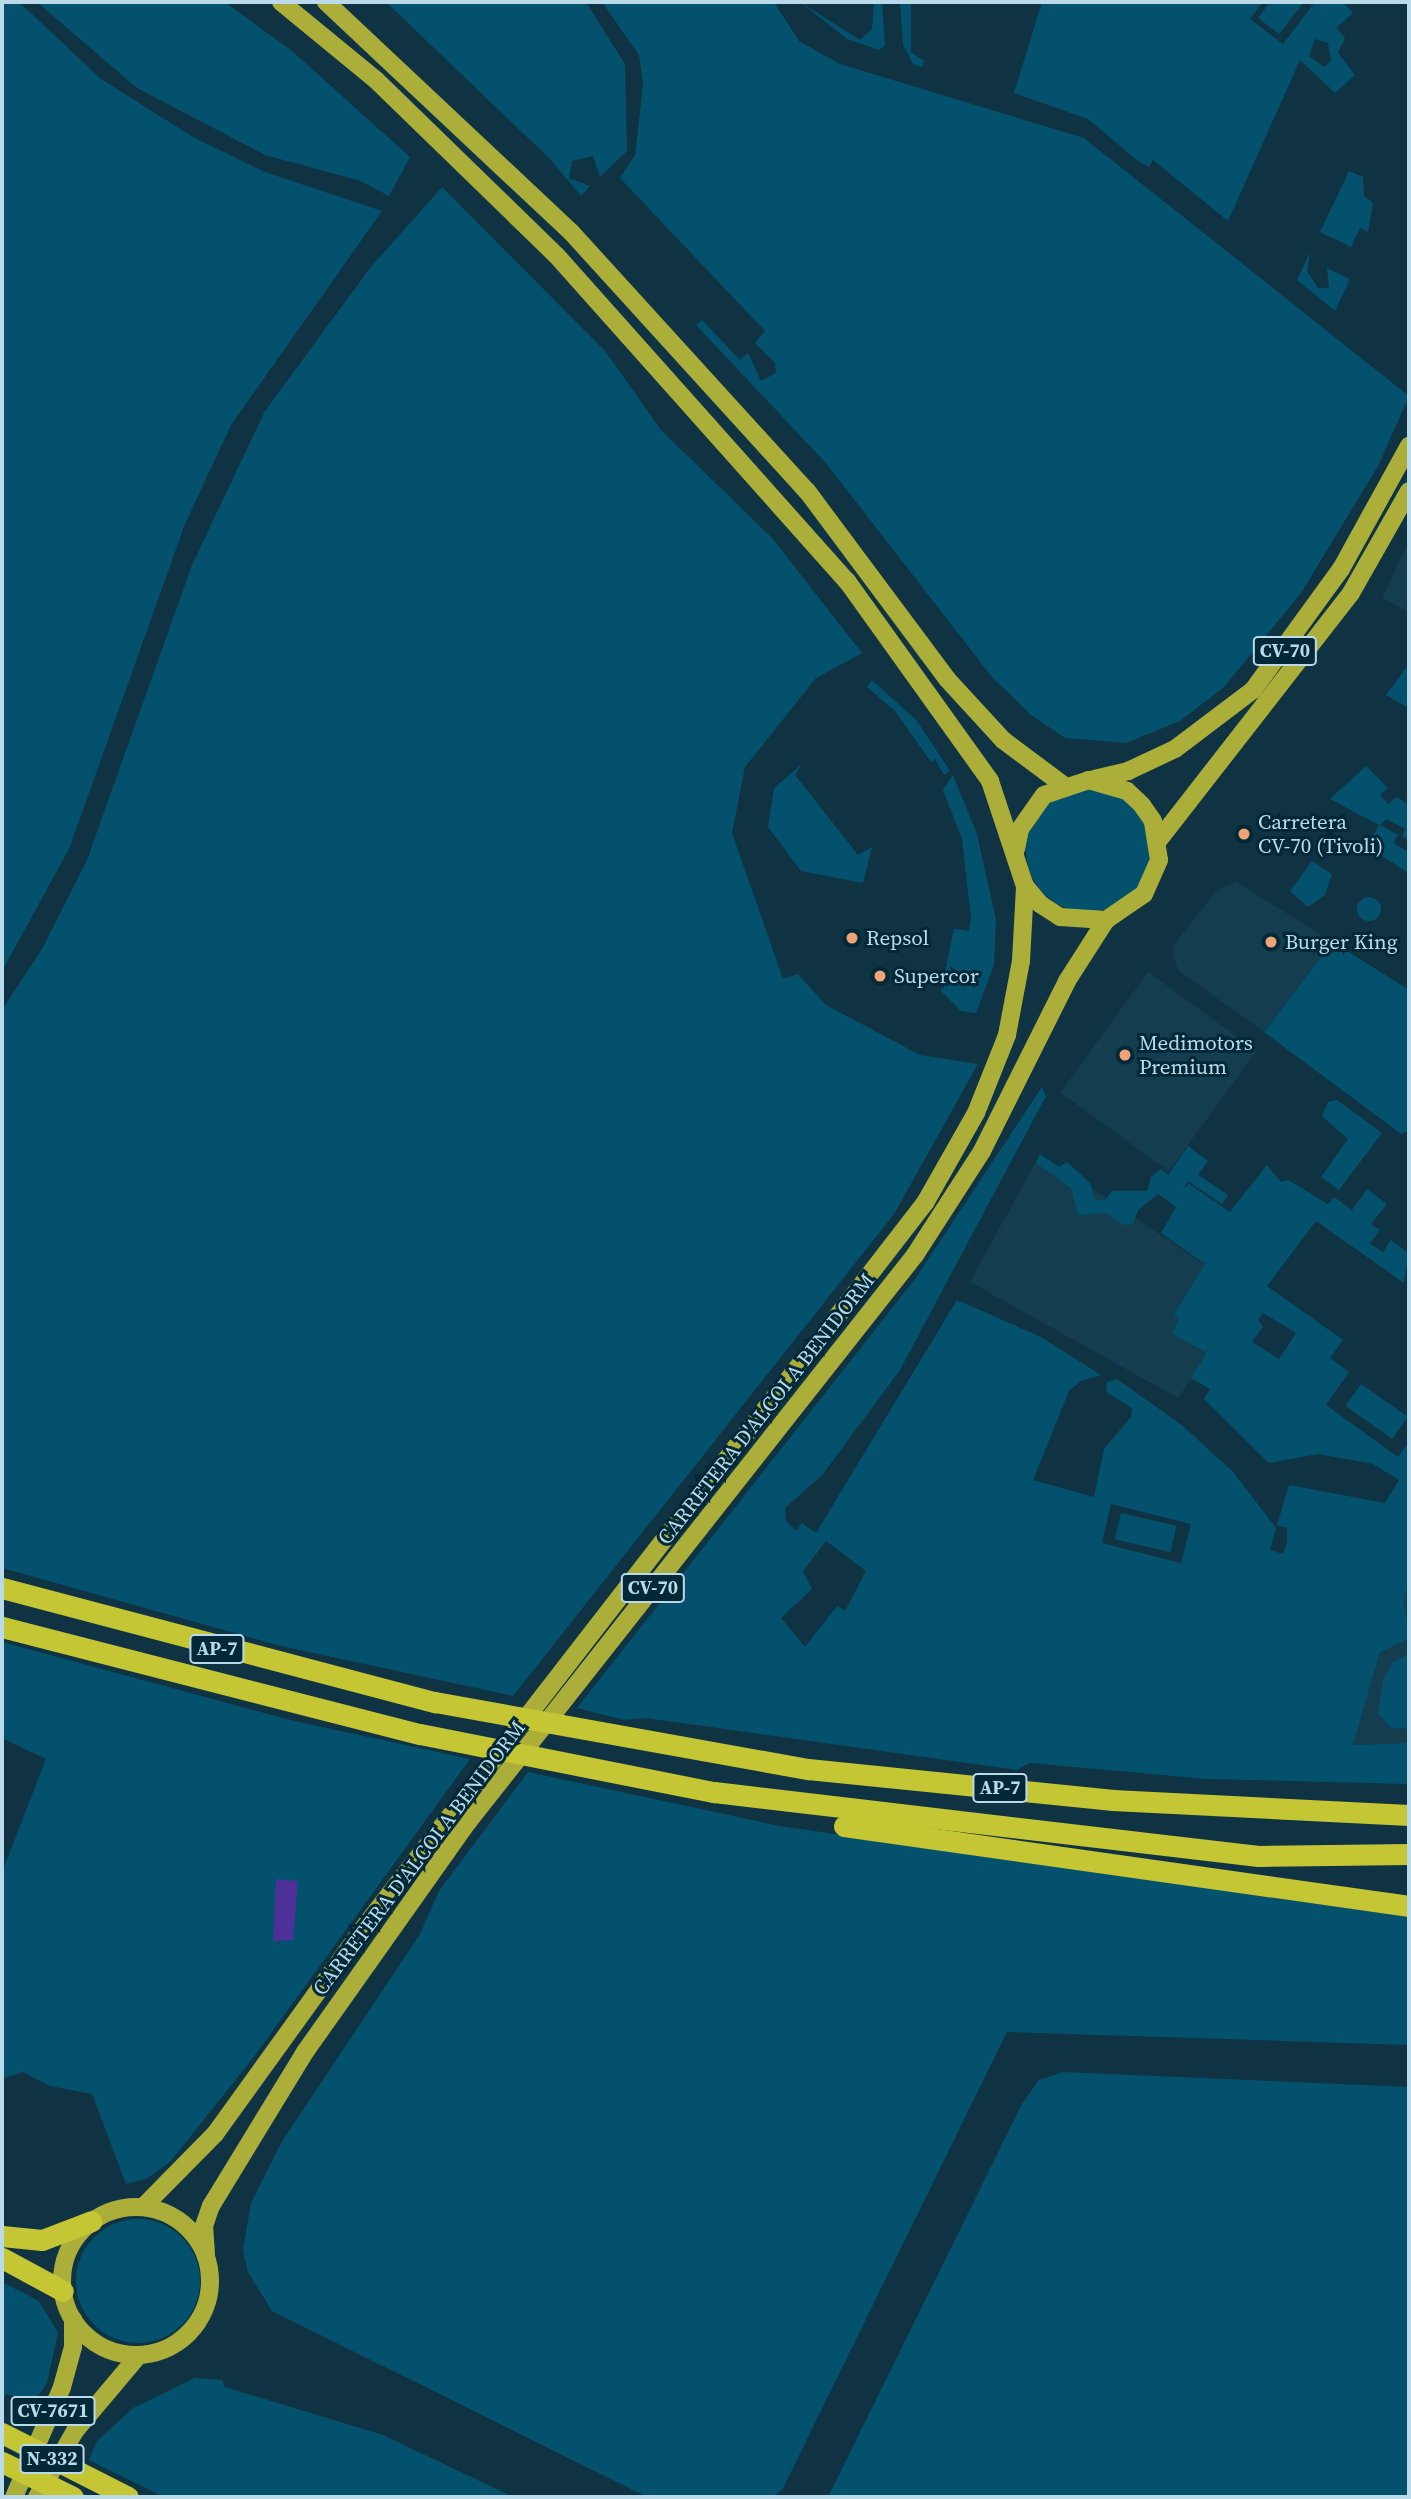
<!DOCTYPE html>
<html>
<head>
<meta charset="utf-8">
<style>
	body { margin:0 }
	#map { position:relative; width:1411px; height:2499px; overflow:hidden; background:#0f3342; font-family:"Source Serif 4",serif }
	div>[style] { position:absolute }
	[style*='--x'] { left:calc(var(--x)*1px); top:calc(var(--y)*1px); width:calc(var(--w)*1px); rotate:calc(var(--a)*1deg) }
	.built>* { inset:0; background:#143e4f; transform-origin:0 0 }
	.green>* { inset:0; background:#04516d; transform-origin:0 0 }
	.round { border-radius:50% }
	.water>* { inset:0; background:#4d3198 }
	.major>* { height:18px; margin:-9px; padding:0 9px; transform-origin:9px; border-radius:9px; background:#acae3a }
	.major>.ring { margin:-9px; padding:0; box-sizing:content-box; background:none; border:18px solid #acae3a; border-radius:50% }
	.highway>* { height:21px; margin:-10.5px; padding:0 10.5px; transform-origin:10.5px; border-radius:10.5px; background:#c5c633 }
	.dots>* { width:19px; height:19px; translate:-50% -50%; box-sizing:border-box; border:4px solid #032938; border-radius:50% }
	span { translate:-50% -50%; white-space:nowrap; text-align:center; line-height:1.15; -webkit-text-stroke:6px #032938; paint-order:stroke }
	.shield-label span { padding:2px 5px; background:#032938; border:2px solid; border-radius:5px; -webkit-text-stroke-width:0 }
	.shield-label { font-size:19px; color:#badaea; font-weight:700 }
	.poi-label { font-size:21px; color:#badaea }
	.left { translate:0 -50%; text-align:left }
	.street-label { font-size:21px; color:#badaea }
	.frame { position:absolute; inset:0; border:4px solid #badaea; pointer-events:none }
</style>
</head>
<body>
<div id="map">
	<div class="built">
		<div style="clip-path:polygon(1409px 541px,1409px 612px,1382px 598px)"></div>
		<div style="clip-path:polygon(1236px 882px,1333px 942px,1264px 1032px,1179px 971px,1173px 956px,1173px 946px,1218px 889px)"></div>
		<div style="left:1148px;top:972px;width:134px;height:149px;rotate:36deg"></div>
		<div style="clip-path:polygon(1040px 1154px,1247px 1293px,1178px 1398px,970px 1282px)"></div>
		<div style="clip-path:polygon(1409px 1554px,1409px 1743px,1353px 1745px,1380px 1652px)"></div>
	</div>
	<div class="green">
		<div style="clip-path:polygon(2px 2px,19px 2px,101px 79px,193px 137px,265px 172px,382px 211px,231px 425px,185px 524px,69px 849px,2px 971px)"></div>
		<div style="clip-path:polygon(37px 2px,225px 2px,292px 51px,410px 157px,389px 196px,361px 181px,265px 155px,137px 88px)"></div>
		<div style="clip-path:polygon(386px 2px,586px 2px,625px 64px,627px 151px,600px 177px,593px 156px,572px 161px,569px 178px,590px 186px,581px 196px,550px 159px)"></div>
		<div style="clip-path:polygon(602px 2px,774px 2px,799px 41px,840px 64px,1084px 138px,1409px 396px,1378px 466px,1301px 593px,1224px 687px,1180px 721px,1126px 743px,1065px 738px,1031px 715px,992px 677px,825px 462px,696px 325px,702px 320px,740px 360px,748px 353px,761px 381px,776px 373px,775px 363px,755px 343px,765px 331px,620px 178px,635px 155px,643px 85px,639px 55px)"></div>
		<div style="clip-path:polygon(800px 2px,860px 40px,872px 29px,874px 2px,882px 2px,885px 46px,879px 50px,847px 39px)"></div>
		<div style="clip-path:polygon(900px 2px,911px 2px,911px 52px,924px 61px,922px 67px,913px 64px,903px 44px)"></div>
		<div style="clip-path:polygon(evenodd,1042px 2px,1263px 2px,1250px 19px,1283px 44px,1315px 2px,1343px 2px,1353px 13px,1336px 28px,1345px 38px,1338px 53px,1355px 75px,1335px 93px,1300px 60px,1228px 221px,1153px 160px,1149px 167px,1138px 161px,1088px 119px,1014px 93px,1042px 2px,1315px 39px,1328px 43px,1331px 61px,1324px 67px,1309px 56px,1315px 39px)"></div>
		<div style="clip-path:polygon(1270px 2px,1304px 2px,1279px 34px,1258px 18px)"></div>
		<div style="clip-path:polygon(1349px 171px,1363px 177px,1364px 196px,1373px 203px,1368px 232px,1360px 228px,1351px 247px,1320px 232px)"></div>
		<div style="clip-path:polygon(442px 187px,605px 351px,661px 430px,772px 538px,862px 653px,816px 678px,745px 767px,732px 833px,783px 979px,798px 974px,826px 1005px,920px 1055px,978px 1064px,894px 1214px,513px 1696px,281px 1646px,2px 1568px,2px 1010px,42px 949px,87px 860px,192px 565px,265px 411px,370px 268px)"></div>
		<div style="clip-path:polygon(1310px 252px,1307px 271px,1318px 288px,1329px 288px,1327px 268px,1350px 279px,1335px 311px,1297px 280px)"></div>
		<div style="clip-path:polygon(1409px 664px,1409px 708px,1386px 695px)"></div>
		<div style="clip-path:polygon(872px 680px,917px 721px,950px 771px,944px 775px,935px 759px,931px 762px,895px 711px,867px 687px)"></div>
		<div style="clip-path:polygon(802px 764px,795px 775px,858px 855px,872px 847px,863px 883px,801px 871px,768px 827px,774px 788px)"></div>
		<div style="clip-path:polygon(1366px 766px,1388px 788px,1380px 795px,1388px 804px,1396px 797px,1409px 805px,1409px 840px,1402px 836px,1405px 829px,1386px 819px,1380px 825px,1398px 835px,1393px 843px,1409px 852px,1407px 872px,1367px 846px,1379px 825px,1330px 799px)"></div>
		<div style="clip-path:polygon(953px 775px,977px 834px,996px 920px,994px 965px,976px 1013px,961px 1011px,941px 991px,954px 929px,969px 931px,971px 918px,962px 839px,943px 790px)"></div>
		<div class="round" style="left:1026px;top:788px;width:124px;height:124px"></div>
		<div style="clip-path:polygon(1312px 861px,1332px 874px,1325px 895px,1308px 907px,1290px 891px)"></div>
		<div class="round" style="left:1357px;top:897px;width:24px;height:24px"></div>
		<div style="clip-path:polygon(1333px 942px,1409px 990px,1409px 1131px,1401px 1134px,1264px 1032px)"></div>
		<div style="clip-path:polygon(evenodd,1042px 1087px,1046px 1096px,900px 1370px,823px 1474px,785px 1508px,786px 1521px,796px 1531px,802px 1523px,816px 1533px,957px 1300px,1039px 1336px,1101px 1375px,1081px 1381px,1069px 1391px,1033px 1480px,1094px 1497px,1104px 1449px,1131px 1417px,1132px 1408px,1106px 1392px,1107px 1382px,1117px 1379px,1183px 1426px,1233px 1472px,1276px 1528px,1270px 1550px,1283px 1554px,1287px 1543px,1287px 1528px,1277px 1525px,1289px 1485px,1385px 1503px,1399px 1480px,1373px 1464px,1318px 1454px,1269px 1463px,1204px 1399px,1210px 1389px,1191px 1378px,1211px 1346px,1206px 1352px,1172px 1334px,1179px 1320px,1174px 1315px,1205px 1264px,1161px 1233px,1176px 1207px,1158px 1194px,1138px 1210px,1133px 1224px,1124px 1225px,1106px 1213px,1078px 1215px,1071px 1188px,1036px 1163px,1040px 1154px,1059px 1167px,1067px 1162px,1090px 1183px,1095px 1200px,1105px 1200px,1112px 1191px,1147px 1191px,1151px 1177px,1161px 1169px,1168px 1175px,1188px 1146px,1208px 1161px,1198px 1175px,1228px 1195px,1222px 1204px,1188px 1181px,1183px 1188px,1189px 1184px,1230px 1212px,1267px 1165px,1281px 1182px,1288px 1180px,1328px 1204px,1334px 1197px,1352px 1210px,1367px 1189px,1387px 1204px,1371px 1224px,1380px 1230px,1370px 1244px,1383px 1252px,1391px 1240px,1409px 1253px,1404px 1283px,1316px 1221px,1267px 1286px,1343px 1340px,1330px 1358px,1349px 1372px,1326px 1405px,1398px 1457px,1409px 1442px,1409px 1576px,1404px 1601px,1409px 1639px,1380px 1652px,1353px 1745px,1409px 1743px,1409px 1784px,1207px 1779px,1030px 1763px,1017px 1770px,646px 1718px,624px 1720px,577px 1708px,915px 1279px,1042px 1087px,1263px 1313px,1296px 1333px,1279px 1359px,1252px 1342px,1263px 1327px,1258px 1320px,1263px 1313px,1042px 1087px,1111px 1504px,1191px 1524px,1181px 1563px,1102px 1543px,1111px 1504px,1042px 1087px,826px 1541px,866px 1571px,845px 1611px,837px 1606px,805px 1647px,781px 1618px,812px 1589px,803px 1571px,826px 1541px)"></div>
		<div style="clip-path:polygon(1337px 1100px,1382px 1133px,1339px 1190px,1321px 1177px,1348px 1139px,1322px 1116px,1328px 1102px)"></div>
		<div style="left:1361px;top:1384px;width:57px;height:27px;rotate:35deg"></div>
		<div style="left:1121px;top:1513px;width:57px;height:27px;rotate:13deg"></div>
		<div style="clip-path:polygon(2px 1642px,290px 1720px,470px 1759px,253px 2058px,170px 2162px,146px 2179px,126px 2184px,92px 2094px,50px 2086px,23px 2072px,2px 2079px,2px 1872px,46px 1759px,2px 1738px)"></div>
		<div style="clip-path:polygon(1409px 1654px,1409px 1728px,1391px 1728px,1378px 1713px,1383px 1680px,1392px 1663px)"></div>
		<div style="clip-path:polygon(528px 1772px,780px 1826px,1409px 1917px,1409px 2045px,1007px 2032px,782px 2490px,773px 2497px,647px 2497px,272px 2311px,248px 2272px,243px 2250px,251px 2203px,281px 2143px,420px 1934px,439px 1891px)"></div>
		<div style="clip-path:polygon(1063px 2072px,1409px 2087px,1409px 2497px,828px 2497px,1022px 2104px,1039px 2080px)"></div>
		<div class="round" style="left:76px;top:2219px;width:124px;height:124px"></div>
		<div style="clip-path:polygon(2px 2282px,39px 2301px,58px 2333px,47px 2383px,18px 2425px,28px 2401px,6px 2394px,2px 2404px)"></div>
		<div style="clip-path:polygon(195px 2378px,222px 2380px,225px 2387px,383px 2435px,513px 2497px,164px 2497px,89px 2460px,97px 2441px,133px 2408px)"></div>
	</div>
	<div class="water">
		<div style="clip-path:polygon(276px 1879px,298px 1881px,293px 1940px,273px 1941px)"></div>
	</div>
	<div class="major">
		<div style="--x:281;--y:2;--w:123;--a:39.4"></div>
		<div style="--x:376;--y:80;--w:252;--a:44.2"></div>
		<div style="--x:557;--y:256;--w:436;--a:48.3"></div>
		<div style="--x:847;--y:581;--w:246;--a:54.4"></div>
		<div style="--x:990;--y:781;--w:111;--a:71.6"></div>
		<div style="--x:1025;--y:886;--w:23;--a:50"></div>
		<div style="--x:1040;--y:904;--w:24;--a:33"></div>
		<div style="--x:1060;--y:917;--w:46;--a:3.7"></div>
		<div style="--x:1106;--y:920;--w:46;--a:-34.4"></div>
		<div style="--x:1144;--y:894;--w:37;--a:-66"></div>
		<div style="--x:1159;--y:860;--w:39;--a:-99"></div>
		<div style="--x:1153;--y:821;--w:19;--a:-125"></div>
		<div style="--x:1142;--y:805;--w:21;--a:-137"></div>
		<div style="--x:1127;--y:791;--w:40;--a:-164"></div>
		<div style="--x:1089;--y:780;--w:47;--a:161.6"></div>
		<div style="--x:1044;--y:795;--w:42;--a:125.2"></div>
		<div style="--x:1020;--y:829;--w:20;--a:101"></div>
		<div style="--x:326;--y:2;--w:336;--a:43.2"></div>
		<div style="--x:571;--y:232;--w:350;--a:47.7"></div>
		<div style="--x:807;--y:491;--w:234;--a:53.3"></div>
		<div style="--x:947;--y:679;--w:83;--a:47.4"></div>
		<div style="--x:1003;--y:740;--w:74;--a:36.7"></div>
		<div style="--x:1094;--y:779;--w:35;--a:-13"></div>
		<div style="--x:1128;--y:771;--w:52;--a:-25.1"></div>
		<div style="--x:1175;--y:749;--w:98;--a:-37.1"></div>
		<div style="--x:1253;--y:690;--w:150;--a:-54"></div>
		<div style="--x:1341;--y:569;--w:141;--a:-61.1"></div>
		<div style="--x:1158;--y:841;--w:314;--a:-52.1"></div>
		<div style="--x:1351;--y:593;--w:117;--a:-60.4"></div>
		<div style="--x:143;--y:2207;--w:103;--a:-45.4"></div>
		<div style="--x:215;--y:2134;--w:261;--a:-54.2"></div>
		<div style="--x:368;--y:1922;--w:910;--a:-52.24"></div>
		<div style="--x:925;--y:1203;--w:103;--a:-60.5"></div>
		<div style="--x:976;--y:1113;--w:84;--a:-68.3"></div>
		<div style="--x:1007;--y:1035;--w:75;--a:-79.3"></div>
		<div style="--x:1021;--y:961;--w:75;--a:-86.9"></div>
		<div class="ring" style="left:62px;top:2207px;width:130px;height:130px"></div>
		<div style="--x:206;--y:2254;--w:28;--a:-94"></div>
		<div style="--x:204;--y:2226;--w:21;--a:-71"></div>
		<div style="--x:211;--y:2206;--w:180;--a:-58.6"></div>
		<div style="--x:305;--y:2052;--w:282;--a:-54.7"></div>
		<div style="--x:468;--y:1822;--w:722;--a:-51.75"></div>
		<div style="--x:915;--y:1255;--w:124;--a:-57.2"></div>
		<div style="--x:982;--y:1151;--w:190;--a:-63.4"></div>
		<div style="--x:1067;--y:981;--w:72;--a:-57.4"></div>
		<div style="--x:14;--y:2497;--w:120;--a:-66.4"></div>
		<div style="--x:62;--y:2387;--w:41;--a:-74.6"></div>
		<div style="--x:73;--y:2347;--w:28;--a:-90"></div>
		<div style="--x:37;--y:2497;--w:76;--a:-60.1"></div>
		<div style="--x:75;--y:2431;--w:99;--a:-49.9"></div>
	</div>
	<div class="highway">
		<div style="--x:2;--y:1588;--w:448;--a:14.8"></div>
		<div style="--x:435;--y:1702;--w:379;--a:10.2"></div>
		<div style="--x:808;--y:1769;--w:307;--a:5.8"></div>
		<div style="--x:1113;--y:1800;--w:296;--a:2.9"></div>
		<div style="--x:2;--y:1627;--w:431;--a:14.4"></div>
		<div style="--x:420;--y:1734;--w:300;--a:11.2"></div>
		<div style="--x:714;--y:1792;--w:548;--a:6.71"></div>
		<div style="--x:1258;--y:1856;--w:151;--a:-0.8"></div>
		<div style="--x:844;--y:1826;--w:571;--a:8.06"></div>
		<div style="--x:2;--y:2236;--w:40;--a:5.7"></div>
		<div style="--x:42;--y:2240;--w:53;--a:-20.8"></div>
		<div style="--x:2;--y:2258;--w:69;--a:28.4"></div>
		<div style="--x:2;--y:2433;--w:141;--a:26.9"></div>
		<div style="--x:2;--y:2462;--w:79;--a:26.2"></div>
	</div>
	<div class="dots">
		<div style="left:1244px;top:834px;background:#efa377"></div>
		<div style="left:852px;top:938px;background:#efa377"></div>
		<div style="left:1271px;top:942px;background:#efa377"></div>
		<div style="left:880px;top:976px;background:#efa377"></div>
		<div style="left:1125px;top:1055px;background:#efa377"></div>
	</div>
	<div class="shield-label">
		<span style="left:1285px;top:651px">CV-70</span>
		<span style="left:653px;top:1588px">CV-70</span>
		<span style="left:217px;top:1649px">AP-7</span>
		<span style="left:1000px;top:1788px">AP-7</span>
		<span style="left:53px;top:2411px">CV-7671</span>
		<span style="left:52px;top:2459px">N-332</span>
	</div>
	<div class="poi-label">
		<span class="left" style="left:1258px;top:834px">Carretera<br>CV-70 (Tivoli)</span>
		<span class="left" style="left:866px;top:938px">Repsol</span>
		<span class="left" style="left:1285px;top:942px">Burger King</span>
		<span class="left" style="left:894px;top:976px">Supercor</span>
		<span class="left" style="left:1139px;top:1055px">Medimotors<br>Premium</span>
	</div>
	<div class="street-label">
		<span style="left:766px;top:1409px;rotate:-52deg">CARRETERA D'ALCOI A BENIDORM</span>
		<span style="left:419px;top:1858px;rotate:-53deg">CARRETERA D'ALCOI A BENIDORM</span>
	</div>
	<div class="frame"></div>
</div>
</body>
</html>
